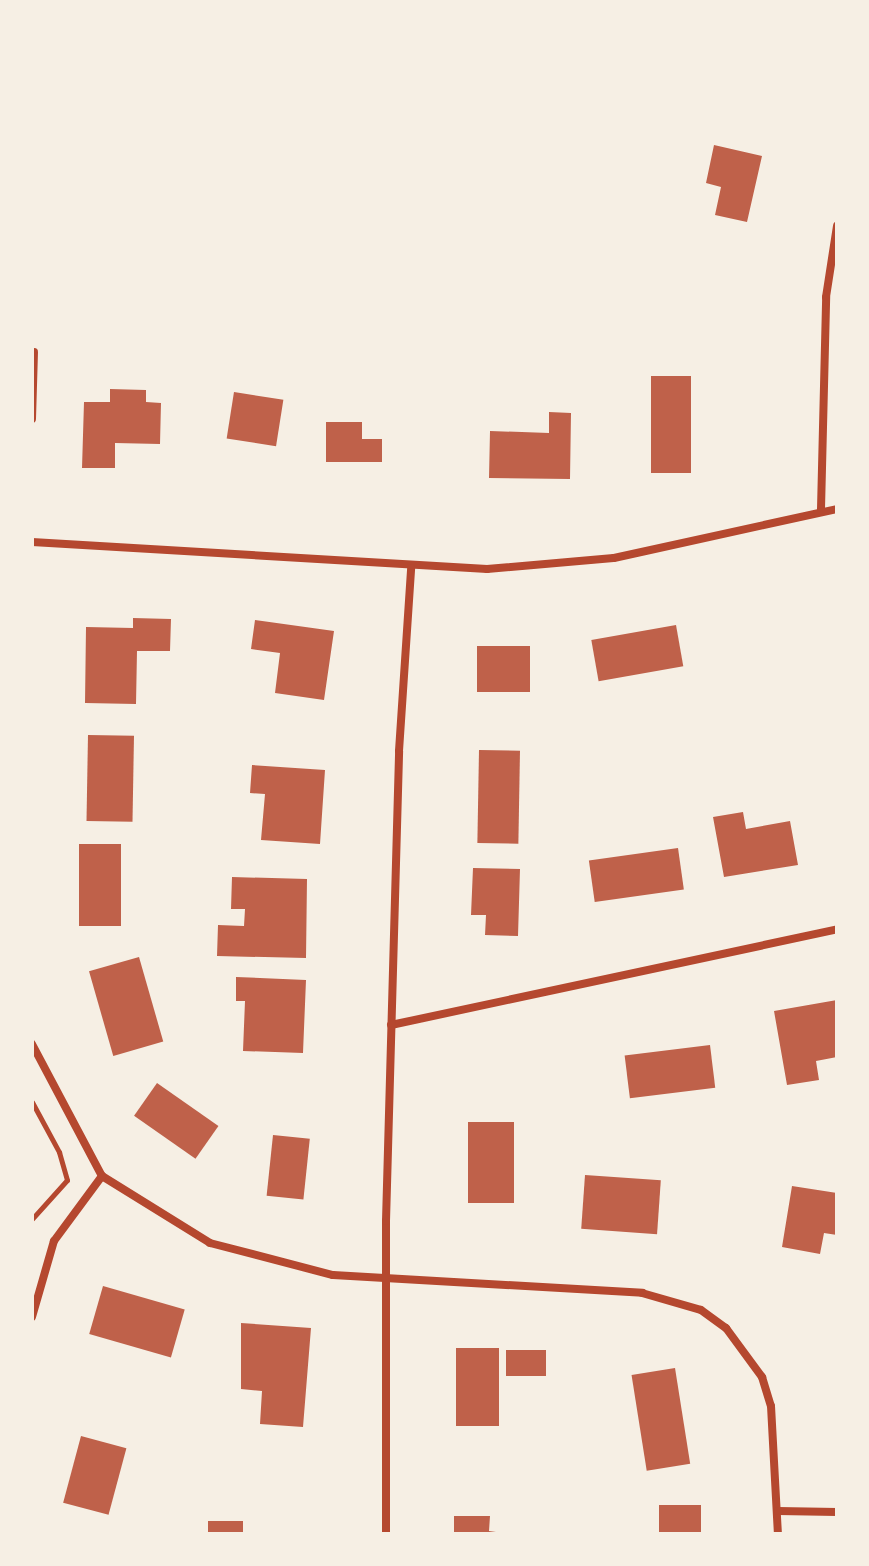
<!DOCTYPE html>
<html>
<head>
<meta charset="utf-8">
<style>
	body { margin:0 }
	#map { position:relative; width:869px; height:1566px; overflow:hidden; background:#f6efe4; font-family:Raleway,sans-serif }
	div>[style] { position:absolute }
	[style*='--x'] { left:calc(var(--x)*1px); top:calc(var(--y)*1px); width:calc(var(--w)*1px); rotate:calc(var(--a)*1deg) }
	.building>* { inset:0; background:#bf614a; transform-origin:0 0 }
	.path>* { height:5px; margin:-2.5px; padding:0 2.5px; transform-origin:2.5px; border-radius:2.5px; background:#b5482f }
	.minor>* { height:8px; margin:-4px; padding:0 4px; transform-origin:4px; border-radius:4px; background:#b5482f }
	span { translate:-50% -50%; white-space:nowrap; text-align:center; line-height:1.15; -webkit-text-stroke:8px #f6efe4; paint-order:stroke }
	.frame { position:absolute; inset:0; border:34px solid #f6efe4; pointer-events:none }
</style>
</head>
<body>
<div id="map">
	<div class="building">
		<div style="clip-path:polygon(714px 145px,762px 156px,747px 222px,715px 215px,721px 187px,706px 183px)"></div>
		<div style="left:651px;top:376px;width:40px;height:97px"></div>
		<div style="clip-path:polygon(110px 389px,146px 390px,146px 402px,161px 403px,160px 444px,115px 443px,115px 468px,82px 468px,84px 402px,110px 402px)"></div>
		<div style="left:234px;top:392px;width:50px;height:47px;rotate:9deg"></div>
		<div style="clip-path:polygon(549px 412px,571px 413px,570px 479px,489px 478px,490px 431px,549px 433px)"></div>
		<div style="clip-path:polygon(326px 422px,362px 422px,362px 439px,382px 439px,382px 462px,326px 462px)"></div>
		<div style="clip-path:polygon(133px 618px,171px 619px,170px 651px,137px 651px,136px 704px,85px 703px,86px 627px,133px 628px)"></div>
		<div style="clip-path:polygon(255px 620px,334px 631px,324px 700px,275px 693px,280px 653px,251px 649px)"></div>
		<div style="left:676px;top:625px;width:42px;height:86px;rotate:80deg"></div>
		<div style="left:477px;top:646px;width:53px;height:46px"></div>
		<div style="left:88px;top:735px;width:46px;height:86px;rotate:1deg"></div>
		<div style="left:479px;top:750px;width:41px;height:93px;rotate:1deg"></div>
		<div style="clip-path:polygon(252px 765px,325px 770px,320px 844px,261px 840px,265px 794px,250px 793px)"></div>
		<div style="clip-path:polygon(743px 812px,746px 829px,790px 821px,798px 865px,724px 877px,713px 817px)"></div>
		<div style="left:79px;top:844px;width:42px;height:82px"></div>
		<div style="left:678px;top:848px;width:42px;height:90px;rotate:82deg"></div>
		<div style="clip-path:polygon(473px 868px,520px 869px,518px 936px,485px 935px,486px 915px,471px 915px)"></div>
		<div style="clip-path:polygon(232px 877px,307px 879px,306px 958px,217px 956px,218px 925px,244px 926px,245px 909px,231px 909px)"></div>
		<div style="left:139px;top:957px;width:88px;height:52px;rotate:74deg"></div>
		<div style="clip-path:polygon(236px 977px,306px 980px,303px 1053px,243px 1051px,245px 1001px,236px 1001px)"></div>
		<div style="clip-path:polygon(837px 1000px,837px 1057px,816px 1061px,819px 1080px,787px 1085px,774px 1011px)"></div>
		<div style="left:710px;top:1045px;width:43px;height:86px;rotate:83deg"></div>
		<div style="left:157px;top:1083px;width:75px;height:40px;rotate:35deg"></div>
		<div style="left:468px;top:1122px;width:46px;height:81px"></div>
		<div style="left:273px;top:1135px;width:37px;height:61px;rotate:6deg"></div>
		<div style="left:585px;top:1175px;width:76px;height:54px;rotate:4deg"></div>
		<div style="clip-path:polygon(792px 1186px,837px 1193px,837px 1235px,824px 1233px,820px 1254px,782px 1247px)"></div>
		<div style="left:103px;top:1286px;width:85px;height:50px;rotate:16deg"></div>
		<div style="clip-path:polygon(241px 1323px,311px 1328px,303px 1427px,260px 1424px,262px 1391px,241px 1389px)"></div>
		<div style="left:456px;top:1348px;width:43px;height:78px"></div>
		<div style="left:506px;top:1350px;width:40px;height:26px"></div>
		<div style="left:675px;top:1368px;width:97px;height:44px;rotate:81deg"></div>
		<div style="left:81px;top:1436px;width:47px;height:69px;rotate:15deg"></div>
		<div style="left:659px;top:1505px;width:42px;height:29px"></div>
		<div style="clip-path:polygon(454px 1516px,490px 1516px,489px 1531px,510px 1534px,454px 1534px)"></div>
		<div style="left:208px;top:1521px;width:35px;height:13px"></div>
	</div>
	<div class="path">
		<div style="--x:32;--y:1102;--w:57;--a:61.6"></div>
		<div style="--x:59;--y:1152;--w:29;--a:74"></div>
		<div style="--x:67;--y:1180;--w:52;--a:131.9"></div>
	</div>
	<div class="minor">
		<div style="--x:32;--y:419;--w:67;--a:-88.3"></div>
		<div style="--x:821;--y:509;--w:212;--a:-88.6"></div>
		<div style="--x:826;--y:297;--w:72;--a:-81.2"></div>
		<div style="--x:32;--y:542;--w:456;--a:3.4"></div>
		<div style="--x:487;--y:569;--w:127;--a:-5"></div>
		<div style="--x:614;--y:558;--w:228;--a:-12.4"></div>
		<div style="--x:391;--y:1025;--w:456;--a:-12.1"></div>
		<div style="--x:32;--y:1044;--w:149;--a:62.1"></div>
		<div style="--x:102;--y:1176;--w:127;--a:31.8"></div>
		<div style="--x:210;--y:1243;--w:127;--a:14.6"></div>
		<div style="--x:333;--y:1275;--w:310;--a:3.3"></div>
		<div style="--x:642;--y:1293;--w:61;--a:16.1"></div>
		<div style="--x:701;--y:1310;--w:31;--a:36"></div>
		<div style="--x:726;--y:1328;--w:61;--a:53.7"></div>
		<div style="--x:762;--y:1377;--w:30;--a:73"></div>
		<div style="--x:771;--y:1406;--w:128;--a:86.9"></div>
		<div style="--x:32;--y:1317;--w:79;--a:-73.9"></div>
		<div style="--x:54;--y:1241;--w:81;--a:-53.6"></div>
		<div style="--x:778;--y:1511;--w:59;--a:1"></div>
		<div style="--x:386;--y:1534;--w:313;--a:-90"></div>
		<div style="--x:386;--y:1221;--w:470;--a:-88.4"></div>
		<div style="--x:399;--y:751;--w:183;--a:-86.2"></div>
	</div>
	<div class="frame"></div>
</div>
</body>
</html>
